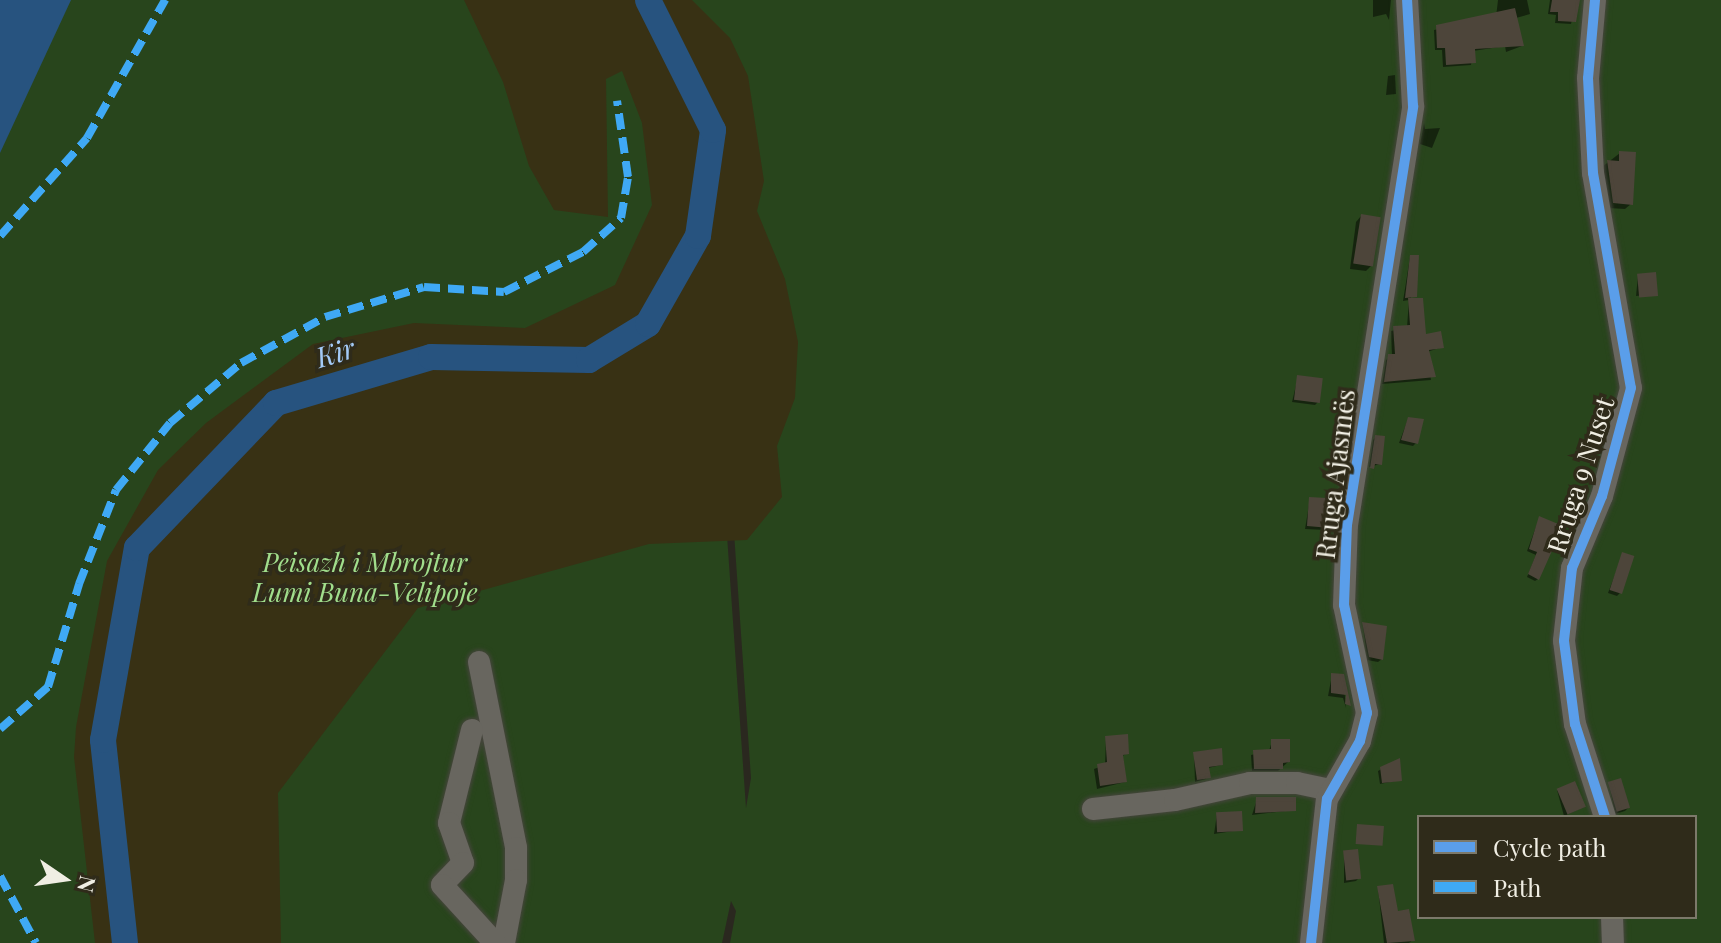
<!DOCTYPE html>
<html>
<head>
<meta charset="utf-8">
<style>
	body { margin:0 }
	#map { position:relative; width:1721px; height:943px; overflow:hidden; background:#2a281f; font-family:"Playfair Display",serif }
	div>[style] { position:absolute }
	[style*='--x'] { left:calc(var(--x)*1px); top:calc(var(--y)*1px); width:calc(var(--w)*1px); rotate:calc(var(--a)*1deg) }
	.green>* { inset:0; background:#28451c }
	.sand>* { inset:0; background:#383114 }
	.water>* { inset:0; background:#27537f }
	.shadow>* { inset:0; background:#0007 }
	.river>* { height:26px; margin:-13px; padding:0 13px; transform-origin:13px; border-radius:13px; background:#27537f }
	.building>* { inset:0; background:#4d453a; transform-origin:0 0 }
	.roads { filter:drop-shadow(0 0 2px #46453d) drop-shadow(0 0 2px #46453d) }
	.minor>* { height:22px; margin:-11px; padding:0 11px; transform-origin:11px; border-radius:11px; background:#68665f }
	.quiet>* { height:8px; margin-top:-4px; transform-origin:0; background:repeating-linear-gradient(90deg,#3fa9f5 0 16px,transparent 0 24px) }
	.cycleway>* { height:10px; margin:-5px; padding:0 5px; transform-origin:5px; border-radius:5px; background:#5a9eea }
	span { translate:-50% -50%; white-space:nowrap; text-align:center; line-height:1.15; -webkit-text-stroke:7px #2f2b1a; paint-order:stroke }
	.street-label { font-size:26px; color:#f0eee3 }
	.park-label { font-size:26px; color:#a1de8c; font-style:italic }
	.water-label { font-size:28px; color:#a4cbf8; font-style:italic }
	.legend { position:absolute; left:1417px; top:815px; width:280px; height:104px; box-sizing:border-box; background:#2f2b1a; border:2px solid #7c796a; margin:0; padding:10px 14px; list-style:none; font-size:24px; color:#f0eee3 }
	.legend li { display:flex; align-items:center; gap:16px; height:40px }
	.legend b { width:40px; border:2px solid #7c796a }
	.north { position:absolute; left:24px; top:839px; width:80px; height:80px; -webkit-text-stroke:6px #2f2b1a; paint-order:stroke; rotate:103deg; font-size:22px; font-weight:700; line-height:32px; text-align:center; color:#f0eee3 }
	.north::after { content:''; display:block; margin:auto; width:28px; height:36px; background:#f0eee3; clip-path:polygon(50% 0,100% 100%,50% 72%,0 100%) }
</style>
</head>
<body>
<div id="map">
	<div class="green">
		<div style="clip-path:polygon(evenodd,0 0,663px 0,726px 521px,746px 808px,751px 778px,733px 518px,673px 0,1721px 0,1721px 943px,730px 943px,736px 911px,731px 901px,722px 943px,0 943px,0 0,1419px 817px,1695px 817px,1695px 917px,1419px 917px,1419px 817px)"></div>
	</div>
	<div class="sand">
		<div style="clip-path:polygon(464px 0,692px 0,730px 38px,748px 76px,764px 181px,757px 211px,785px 279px,798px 342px,795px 398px,777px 446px,782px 497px,747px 540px,649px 544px,418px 608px,278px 793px,281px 943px,95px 943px,74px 757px,76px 727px,107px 561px,158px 470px,206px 423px,313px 344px,414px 323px,525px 328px,615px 285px,652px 205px,642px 123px,622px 71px,606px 79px,608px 217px,554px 210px,529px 166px,503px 82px)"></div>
	</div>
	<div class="water">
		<div style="clip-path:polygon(0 0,71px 0,0 153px)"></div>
	</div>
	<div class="shadow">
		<div style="clip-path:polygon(1373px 0,1391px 0,1389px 20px,1386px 14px,1373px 17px)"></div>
		<div style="clip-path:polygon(1498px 0,1527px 0,1530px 14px,1516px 18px,1522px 46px,1506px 52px,1505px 46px,1473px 51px,1471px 65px,1443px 67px,1442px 50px,1435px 50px,1434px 30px,1496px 17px)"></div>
		<div style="clip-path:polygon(1550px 0,1577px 0,1571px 24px,1555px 23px,1556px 15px,1548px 14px)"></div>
		<div style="clip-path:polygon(1395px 75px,1396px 94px,1386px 95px,1388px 76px)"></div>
		<div style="clip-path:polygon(1424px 123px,1425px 129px,1440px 128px,1432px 148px,1420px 144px)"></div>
		<div style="clip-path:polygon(1620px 153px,1631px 204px,1625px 209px,1608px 208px,1602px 167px)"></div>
		<div style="clip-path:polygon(1361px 216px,1372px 265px,1366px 271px,1350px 269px,1356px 222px)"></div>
		<div style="clip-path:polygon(1410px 257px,1411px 300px,1424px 336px,1442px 347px,1427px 352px,1431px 380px,1382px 384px,1386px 360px,1392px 356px,1391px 331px,1407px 327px,1409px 300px,1403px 301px)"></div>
		<div style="clip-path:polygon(1638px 276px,1655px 294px,1636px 296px)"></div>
		<div style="clip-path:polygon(1298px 377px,1318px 402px,1315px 405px,1292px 402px)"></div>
		<div style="clip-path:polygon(1408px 419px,1416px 443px,1413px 446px,1399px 443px)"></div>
		<div style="clip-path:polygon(1376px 437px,1380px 464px,1369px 467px,1373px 440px)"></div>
		<div style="clip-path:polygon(1310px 499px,1328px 527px,1325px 530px,1305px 529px)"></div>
		<div style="clip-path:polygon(1539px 519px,1538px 579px,1535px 581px,1527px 577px,1536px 555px,1527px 551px)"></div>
		<div style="clip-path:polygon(1623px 554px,1620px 593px,1617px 596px,1608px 593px)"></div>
		<div style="clip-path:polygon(1363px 624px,1382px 659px,1378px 662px,1367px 660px)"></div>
		<div style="clip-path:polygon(1332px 675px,1343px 676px,1346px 708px,1343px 698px,1328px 696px)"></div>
		<div style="clip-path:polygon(1106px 738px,1127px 753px,1121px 757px,1125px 782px,1097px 789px,1094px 769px,1105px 765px)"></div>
		<div style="clip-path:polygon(1272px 741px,1288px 762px,1278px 771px,1252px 771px,1251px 755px,1269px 751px)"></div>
		<div style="clip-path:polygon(1194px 754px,1221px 765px,1208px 768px,1206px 779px,1195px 782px)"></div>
		<div style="clip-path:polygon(1398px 760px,1400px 780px,1380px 784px,1378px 771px)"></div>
		<div style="clip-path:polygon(1609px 784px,1628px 808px,1625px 811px,1615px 814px)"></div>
		<div style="clip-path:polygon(1557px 790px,1584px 807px,1564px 816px)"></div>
		<div style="clip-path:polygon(1257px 799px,1294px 810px,1252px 815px)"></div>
		<div style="clip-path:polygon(1217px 814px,1240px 830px,1214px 834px)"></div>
		<div style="clip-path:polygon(1344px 852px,1359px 878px,1356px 881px,1344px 883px)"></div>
		<div style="clip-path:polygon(1378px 888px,1413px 940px,1409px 943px,1384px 943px)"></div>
	</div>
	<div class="river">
		<div style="--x:125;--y:943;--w:204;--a:-96.2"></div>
		<div style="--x:103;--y:740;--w:195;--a:-80"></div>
		<div style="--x:137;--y:548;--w:201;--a:-46.2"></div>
		<div style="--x:276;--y:403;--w:162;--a:-16.5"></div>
		<div style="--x:431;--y:357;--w:158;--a:1.1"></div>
		<div style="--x:589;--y:360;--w:69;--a:-31.4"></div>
		<div style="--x:648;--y:324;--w:101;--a:-60.4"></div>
		<div style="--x:698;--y:236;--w:107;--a:-81.9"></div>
		<div style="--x:713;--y:130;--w:145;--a:-116.6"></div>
	</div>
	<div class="building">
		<div style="clip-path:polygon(1552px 0,1580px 0,1576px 22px,1558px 21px,1558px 12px,1550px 12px)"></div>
		<div style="clip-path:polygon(1515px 8px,1524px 46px,1475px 49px,1476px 63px,1446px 65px,1445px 48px,1437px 48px,1436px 25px)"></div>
		<div style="clip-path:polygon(1619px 151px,1636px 152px,1633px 205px,1613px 203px,1607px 160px,1619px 161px)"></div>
		<div style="left:1361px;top:214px;width:20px;height:50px;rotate:9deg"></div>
		<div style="clip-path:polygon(1410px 255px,1419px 255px,1417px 297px,1405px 298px)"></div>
		<div style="left:1656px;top:272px;width:24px;height:19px;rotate:85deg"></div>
		<div style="clip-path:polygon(1408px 298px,1423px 298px,1426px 334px,1441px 331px,1444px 348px,1429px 350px,1436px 377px,1384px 382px,1388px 354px,1395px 354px,1393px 326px,1410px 325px)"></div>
		<div style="left:1297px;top:375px;width:26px;height:25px;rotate:7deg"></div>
		<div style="clip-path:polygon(1408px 417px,1424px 419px,1418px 444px,1401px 440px)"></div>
		<div style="clip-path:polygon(1375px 435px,1385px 436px,1382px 465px,1375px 464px,1374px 469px,1370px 468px)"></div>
		<div style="clip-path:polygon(1309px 497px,1327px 498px,1330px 528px,1307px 526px)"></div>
		<div style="clip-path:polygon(1539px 516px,1563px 526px,1539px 580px,1528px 574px,1537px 552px,1529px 549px)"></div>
		<div style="left:1622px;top:552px;width:13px;height:40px;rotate:18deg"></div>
		<div style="clip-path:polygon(1362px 622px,1387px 626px,1383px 660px,1369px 657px)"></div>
		<div style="clip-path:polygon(1331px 673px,1344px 674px,1351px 706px,1345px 704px,1346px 695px,1331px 693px)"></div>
		<div style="clip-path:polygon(1128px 734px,1129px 754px,1123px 755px,1127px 782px,1100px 786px,1097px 764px,1107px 762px,1105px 736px)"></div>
		<div style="clip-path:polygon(1271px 739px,1290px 739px,1290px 762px,1283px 763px,1283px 769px,1254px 769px,1253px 750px,1271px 749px)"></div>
		<div style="clip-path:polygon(1222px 748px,1223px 765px,1209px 767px,1211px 778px,1197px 780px,1193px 752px)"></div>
		<div style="clip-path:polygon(1400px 758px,1402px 781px,1382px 783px,1380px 767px)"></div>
		<div style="left:1621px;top:778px;width:31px;height:14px;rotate:73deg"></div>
		<div style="left:1575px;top:781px;width:28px;height:20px;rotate:67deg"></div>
		<div style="clip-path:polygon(1256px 797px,1296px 797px,1296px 811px,1255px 813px)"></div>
		<div style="left:1242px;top:811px;width:20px;height:26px;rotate:87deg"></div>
		<div style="left:1357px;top:824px;width:27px;height:20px;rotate:4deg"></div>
		<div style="left:1358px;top:849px;width:30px;height:15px;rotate:84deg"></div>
		<div style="clip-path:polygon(1393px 884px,1398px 911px,1409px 909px,1415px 941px,1387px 943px,1377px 886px)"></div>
	</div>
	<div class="roads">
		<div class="minor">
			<div style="--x:1595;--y:0;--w:78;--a:95.1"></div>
			<div style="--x:1588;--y:78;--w:95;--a:87"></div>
			<div style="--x:1593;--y:173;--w:218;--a:80"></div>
			<div style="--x:1631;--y:388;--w:112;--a:105"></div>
			<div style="--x:1602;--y:496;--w:78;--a:112.6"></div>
			<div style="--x:1572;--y:568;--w:73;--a:96.3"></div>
			<div style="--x:1564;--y:641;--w:84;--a:82.5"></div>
			<div style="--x:1575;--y:724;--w:98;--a:72.1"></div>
			<div style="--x:479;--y:662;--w:190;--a:78.7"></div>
			<div style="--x:516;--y:848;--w:32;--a:90"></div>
			<div style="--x:516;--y:880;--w:64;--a:100.8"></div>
			<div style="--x:472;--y:730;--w:96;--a:103.9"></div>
			<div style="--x:449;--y:823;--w:42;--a:70.7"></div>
			<div style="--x:463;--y:863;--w:30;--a:134"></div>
			<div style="--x:442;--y:885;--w:79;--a:47.6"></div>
			<div style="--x:1093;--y:809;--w:82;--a:-6.3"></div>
			<div style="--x:1175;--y:800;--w:77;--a:-12.8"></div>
			<div style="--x:1250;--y:783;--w:47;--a:0"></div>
			<div style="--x:1297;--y:783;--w:34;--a:12"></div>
			<div style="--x:1612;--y:917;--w:26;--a:88"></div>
			<div style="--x:1311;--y:943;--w:145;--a:-83.7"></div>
			<div style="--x:1327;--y:799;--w:67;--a:-60.4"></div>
			<div style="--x:1360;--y:741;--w:29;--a:-76"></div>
			<div style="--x:1367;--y:713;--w:110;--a:-102"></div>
			<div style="--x:1344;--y:605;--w:80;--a:-87.9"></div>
			<div style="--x:1347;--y:525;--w:424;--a:-81"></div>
			<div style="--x:1413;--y:106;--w:106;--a:-93.2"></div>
		</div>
	</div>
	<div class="quiet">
		<div style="--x:0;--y:236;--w:131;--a:-48.4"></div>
		<div style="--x:87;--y:138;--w:159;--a:-60.5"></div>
		<div style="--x:0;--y:729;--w:64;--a:-41.2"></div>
		<div style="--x:48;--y:687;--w:108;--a:-73.2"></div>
		<div style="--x:79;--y:584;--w:101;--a:-68.5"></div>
		<div style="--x:116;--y:490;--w:86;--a:-51.1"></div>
		<div style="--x:170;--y:423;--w:93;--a:-40.2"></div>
		<div style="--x:241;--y:363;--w:96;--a:-28.7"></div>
		<div style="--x:325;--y:317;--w:103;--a:-16.9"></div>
		<div style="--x:424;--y:287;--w:80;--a:3.6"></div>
		<div style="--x:504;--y:292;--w:89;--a:-26.9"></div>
		<div style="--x:583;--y:252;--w:51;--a:-41.8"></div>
		<div style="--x:621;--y:218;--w:42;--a:-80.3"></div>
		<div style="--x:628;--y:177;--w:77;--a:-98.2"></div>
		<div style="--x:0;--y:876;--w:76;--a:61.8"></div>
	</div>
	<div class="cycleway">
		<div style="--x:1595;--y:0;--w:78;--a:95.1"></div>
		<div style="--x:1588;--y:78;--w:95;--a:87"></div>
		<div style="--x:1593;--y:173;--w:218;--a:80"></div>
		<div style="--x:1631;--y:388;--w:112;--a:105"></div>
		<div style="--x:1602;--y:496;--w:78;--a:112.6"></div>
		<div style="--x:1572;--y:568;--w:73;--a:96.3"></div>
		<div style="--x:1564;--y:641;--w:84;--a:82.5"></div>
		<div style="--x:1575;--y:724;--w:98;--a:72.1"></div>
		<div style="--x:1311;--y:943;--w:145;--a:-83.7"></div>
		<div style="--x:1327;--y:799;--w:67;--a:-60.4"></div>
		<div style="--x:1360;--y:741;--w:29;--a:-76"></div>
		<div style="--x:1367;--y:713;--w:110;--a:-102"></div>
		<div style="--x:1344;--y:605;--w:80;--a:-87.9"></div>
		<div style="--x:1347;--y:525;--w:424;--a:-81"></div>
		<div style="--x:1413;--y:106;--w:106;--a:-93.2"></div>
	</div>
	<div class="street-label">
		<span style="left:1335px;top:474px;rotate:-83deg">Rruga Ajasmës</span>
		<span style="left:1580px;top:475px;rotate:-72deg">Rruga 9 Nuset</span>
	</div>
	<div class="park-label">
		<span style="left:365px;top:577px">Peisazh i Mbrojtur<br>Lumi Buna-Velipoje</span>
	</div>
	<div class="water-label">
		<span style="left:335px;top:352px;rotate:-17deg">Kir</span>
	</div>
	<ul class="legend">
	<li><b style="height:10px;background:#5a9eea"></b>Cycle path</li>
	<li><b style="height:10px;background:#3fa9f5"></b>Path</li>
	</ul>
	<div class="north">N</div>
</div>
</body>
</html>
